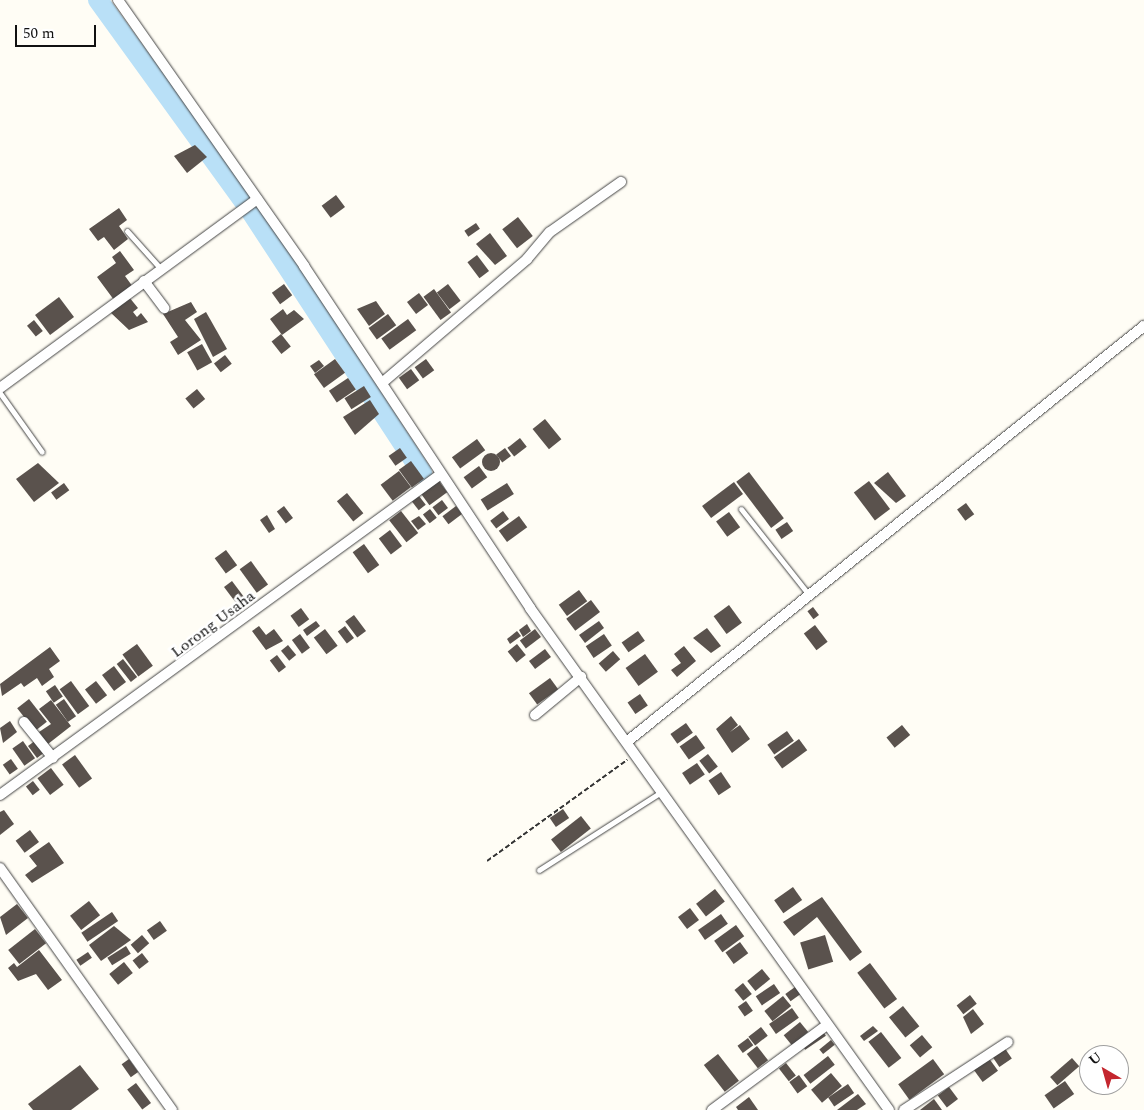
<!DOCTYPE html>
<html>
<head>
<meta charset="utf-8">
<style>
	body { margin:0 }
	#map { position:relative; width:1144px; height:1110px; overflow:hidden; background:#fffdf5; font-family:Spectral,serif }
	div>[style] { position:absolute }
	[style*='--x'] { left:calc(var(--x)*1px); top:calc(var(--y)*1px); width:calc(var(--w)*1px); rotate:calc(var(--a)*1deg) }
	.river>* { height:20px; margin:-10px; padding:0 10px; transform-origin:10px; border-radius:10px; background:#b9e0f7 }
	.building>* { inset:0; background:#5a524d; transform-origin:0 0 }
	.round { border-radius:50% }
	.path>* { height:2px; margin-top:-1px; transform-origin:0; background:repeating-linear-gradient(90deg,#333 0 5px,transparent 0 7.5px) }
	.roads { filter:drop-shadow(0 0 1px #444) drop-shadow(0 0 1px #444) }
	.service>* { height:5px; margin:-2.5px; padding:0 2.5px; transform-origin:2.5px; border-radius:2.5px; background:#fff }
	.minor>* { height:10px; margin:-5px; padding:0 5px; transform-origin:5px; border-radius:5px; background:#fff }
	span { translate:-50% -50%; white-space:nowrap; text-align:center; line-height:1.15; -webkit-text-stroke:5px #fff; paint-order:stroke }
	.street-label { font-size:16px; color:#111 }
	.north { position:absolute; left:1079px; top:1045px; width:50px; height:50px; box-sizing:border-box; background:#fff; border:1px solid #a0a0a0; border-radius:50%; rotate:322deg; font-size:14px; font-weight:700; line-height:20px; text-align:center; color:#111 }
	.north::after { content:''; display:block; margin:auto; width:18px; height:22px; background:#c4262e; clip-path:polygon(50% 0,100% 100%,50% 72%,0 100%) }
	.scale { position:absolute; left:15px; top:25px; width:81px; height:22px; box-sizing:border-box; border:2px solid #111; border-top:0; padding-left:6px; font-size:15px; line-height:18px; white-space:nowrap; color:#111; -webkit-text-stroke:4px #fff; paint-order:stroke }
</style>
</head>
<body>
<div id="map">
	<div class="river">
		<div style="--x:98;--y:0;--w:256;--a:54.1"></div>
		<div style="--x:248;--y:207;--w:318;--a:56.8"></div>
	</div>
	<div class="building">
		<div style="clip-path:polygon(195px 145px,207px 157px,187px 173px,174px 156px)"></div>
		<div style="left:336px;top:195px;width:15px;height:18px;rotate:53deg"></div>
		<div style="clip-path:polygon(119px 208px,127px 220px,119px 226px,128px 239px,114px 250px,104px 237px,98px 241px,89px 229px)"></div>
		<div style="left:518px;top:217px;width:24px;height:20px;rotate:52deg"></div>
		<div style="left:476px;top:223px;width:7px;height:14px;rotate:56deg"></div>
		<div style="clip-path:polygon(490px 233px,507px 256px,495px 265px,476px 244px)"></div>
		<div style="clip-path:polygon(120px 251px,134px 270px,125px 276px,133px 287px,114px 300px,97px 277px,116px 263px,112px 257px)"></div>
		<div style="left:477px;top:255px;width:20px;height:12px;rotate:53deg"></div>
		<div style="left:284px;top:284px;width:14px;height:15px;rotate:54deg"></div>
		<div style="left:448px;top:284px;width:21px;height:14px;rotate:53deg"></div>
		<div style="left:434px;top:289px;width:29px;height:13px;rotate:54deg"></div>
		<div style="left:419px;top:293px;width:15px;height:15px;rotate:53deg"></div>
		<div style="left:59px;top:297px;width:25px;height:30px;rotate:53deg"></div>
		<div style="clip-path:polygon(129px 297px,138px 308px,133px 312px,137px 317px,141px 313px,148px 322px,129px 330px,110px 312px)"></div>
		<div style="clip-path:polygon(376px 301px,385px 314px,369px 326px,357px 309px)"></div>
		<div style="clip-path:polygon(191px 302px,197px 312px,185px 320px,201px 340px,178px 355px,170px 342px,178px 337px,163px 314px)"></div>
		<div style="clip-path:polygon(283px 309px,287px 315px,294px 310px,304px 319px,282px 335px,270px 319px)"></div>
		<div style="clip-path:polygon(206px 312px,227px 349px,213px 357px,194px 319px)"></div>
		<div style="left:388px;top:314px;width:14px;height:24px;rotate:54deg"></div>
		<div style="left:408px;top:319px;width:14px;height:33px;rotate:54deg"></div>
		<div style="left:34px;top:320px;width:14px;height:9px;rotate:51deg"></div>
		<div style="left:281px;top:334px;width:16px;height:12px;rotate:52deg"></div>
		<div style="left:202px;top:344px;width:21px;height:17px;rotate:61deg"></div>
		<div style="left:225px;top:355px;width:11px;height:14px;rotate:52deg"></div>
		<div style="left:335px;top:359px;width:17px;height:26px;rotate:54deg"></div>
		<div style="left:426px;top:359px;width:14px;height:14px;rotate:54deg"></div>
		<div style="clip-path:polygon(319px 360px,324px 366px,315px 373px,310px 366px)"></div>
		<div style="left:411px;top:369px;width:14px;height:15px;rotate:54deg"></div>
		<div style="left:348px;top:378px;width:14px;height:23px;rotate:56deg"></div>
		<div style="left:364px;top:386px;width:13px;height:23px;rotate:58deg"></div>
		<div style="left:197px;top:389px;width:13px;height:15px;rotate:51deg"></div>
		<div style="clip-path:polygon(370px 400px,379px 414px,355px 435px,343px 417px)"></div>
		<div style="left:545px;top:419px;width:26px;height:16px;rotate:51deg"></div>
		<div style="left:520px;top:438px;width:11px;height:16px;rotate:52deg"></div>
		<div style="left:477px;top:439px;width:14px;height:31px;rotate:54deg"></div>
		<div style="left:400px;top:448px;width:12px;height:14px;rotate:55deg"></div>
		<div style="left:505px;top:448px;width:10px;height:11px;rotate:53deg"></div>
		<div class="round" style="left:482px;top:453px;width:18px;height:18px"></div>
		<div style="left:411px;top:461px;width:22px;height:15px;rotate:54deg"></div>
		<div style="clip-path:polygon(38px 463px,59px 483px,34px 502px,16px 479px)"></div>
		<div style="left:479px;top:466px;width:14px;height:19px;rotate:54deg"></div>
		<div style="left:399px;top:471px;width:20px;height:23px;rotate:53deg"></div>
		<div style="left:749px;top:472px;width:58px;height:16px;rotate:53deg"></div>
		<div style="clip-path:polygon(888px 472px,906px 496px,896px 503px,874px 483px)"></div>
		<div style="left:439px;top:481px;width:14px;height:22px;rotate:54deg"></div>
		<div style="left:869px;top:481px;width:35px;height:19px;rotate:53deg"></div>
		<div style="left:734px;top:482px;width:15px;height:40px;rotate:53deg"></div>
		<div style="left:64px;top:483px;width:9px;height:16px;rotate:54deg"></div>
		<div style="left:507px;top:483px;width:13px;height:31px;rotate:58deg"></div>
		<div style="left:347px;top:493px;width:26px;height:13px;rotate:51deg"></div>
		<div style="left:419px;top:496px;width:11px;height:9px;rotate:52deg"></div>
		<div style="left:442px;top:500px;width:10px;height:12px;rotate:53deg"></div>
		<div style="left:966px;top:503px;width:14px;height:11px;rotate:54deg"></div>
		<div style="left:284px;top:506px;width:15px;height:9px;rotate:53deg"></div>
		<div style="left:456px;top:506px;width:10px;height:17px;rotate:53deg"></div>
		<div style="left:430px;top:509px;width:11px;height:9px;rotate:52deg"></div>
		<div style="left:401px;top:511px;width:28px;height:15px;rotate:52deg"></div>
		<div style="left:503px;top:511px;width:10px;height:16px;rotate:53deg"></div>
		<div style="left:729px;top:512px;width:19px;height:16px;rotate:54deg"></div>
		<div style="clip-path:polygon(267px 515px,275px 529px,269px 533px,260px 520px)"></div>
		<div style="clip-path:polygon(419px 516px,426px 524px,418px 530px,411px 521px)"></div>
		<div style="left:519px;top:516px;width:14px;height:25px;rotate:54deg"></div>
		<div style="left:787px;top:522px;width:11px;height:14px;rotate:56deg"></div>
		<div style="left:390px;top:530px;width:20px;height:14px;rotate:53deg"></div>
		<div style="left:364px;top:544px;width:26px;height:14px;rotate:54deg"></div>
		<div style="left:226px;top:550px;width:19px;height:14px;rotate:54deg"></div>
		<div style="left:251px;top:561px;width:29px;height:14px;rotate:54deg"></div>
		<div style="left:232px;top:581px;width:20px;height:10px;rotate:53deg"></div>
		<div style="left:579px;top:590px;width:14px;height:25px;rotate:54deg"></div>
		<div style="left:591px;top:600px;width:15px;height:31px;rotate:53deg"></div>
		<div style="left:729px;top:605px;width:22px;height:19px;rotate:54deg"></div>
		<div style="left:813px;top:607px;width:10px;height:7px;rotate:53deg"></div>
		<div style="left:301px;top:608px;width:14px;height:13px;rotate:54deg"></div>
		<div style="left:354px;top:615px;width:20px;height:11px;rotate:53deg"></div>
		<div style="clip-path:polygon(316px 621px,320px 626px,307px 636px,303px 630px)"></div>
		<div style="clip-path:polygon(599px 621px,604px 628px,585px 643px,579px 635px)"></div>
		<div style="clip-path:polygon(527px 624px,531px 631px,523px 637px,519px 630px)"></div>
		<div style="left:815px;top:625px;width:21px;height:14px;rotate:53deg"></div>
		<div style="clip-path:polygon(259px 626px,266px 635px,274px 629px,283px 641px,266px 650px,252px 631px)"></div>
		<div style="left:345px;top:626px;width:15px;height:9px;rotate:53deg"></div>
		<div style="clip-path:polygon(707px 628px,721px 646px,711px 653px,693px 638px)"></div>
		<div style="left:325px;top:629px;width:21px;height:14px;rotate:53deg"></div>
		<div style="left:535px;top:629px;width:10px;height:19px;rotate:53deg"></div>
		<div style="clip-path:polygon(517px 631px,521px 636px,510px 644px,507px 639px)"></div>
		<div style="left:638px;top:631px;width:12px;height:20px;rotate:55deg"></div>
		<div style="left:300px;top:634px;width:17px;height:10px;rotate:54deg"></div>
		<div style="left:604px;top:634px;width:14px;height:22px;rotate:56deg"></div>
		<div style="left:137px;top:644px;width:27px;height:18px;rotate:54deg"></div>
		<div style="left:517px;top:644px;width:14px;height:12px;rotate:51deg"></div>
		<div style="left:288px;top:645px;width:13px;height:9px;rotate:51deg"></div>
		<div style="clip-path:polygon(684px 646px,696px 661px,677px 677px,671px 670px,681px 663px,674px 654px)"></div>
		<div style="clip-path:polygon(50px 647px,60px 661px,49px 669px,54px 677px,42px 686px,37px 678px,24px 687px,21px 683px,2px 696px,0 684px)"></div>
		<div style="left:545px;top:649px;width:10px;height:20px;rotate:53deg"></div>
		<div style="left:613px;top:651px;width:11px;height:19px;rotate:49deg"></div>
		<div style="left:645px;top:654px;width:22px;height:24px;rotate:54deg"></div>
		<div style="left:277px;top:655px;width:15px;height:9px;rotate:53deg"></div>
		<div style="left:123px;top:659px;width:23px;height:8px;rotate:52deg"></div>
		<div style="left:114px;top:666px;width:20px;height:15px;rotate:53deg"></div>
		<div style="left:550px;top:678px;width:14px;height:26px;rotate:54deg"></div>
		<div style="left:71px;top:681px;width:31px;height:14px;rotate:54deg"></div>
		<div style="left:96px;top:681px;width:18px;height:14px;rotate:52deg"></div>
		<div style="left:55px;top:685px;width:14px;height:11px;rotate:56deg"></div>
		<div style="left:640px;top:694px;width:14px;height:15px;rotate:56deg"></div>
		<div style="left:29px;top:699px;width:29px;height:15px;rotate:52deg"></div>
		<div style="left:64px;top:699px;width:21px;height:10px;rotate:55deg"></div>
		<div style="clip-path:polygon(51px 700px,71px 726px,48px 744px,39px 732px,51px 724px,39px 709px)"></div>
		<div style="clip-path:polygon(731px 716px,738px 725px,730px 732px,740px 725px,750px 739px,732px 753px,716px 729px)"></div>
		<div style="clip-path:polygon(10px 721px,17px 732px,3px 743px,0 728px)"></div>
		<div style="left:686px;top:723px;width:12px;height:19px;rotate:55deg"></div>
		<div style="left:902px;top:725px;width:13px;height:20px;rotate:51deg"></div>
		<div style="left:787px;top:731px;width:12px;height:24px;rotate:55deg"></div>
		<div style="left:696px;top:735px;width:16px;height:20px;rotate:55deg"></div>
		<div style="left:799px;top:739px;width:14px;height:31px;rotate:54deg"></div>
		<div style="left:36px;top:740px;width:15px;height:10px;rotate:53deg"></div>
		<div style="left:23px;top:741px;width:21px;height:13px;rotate:55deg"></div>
		<div style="left:708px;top:754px;width:16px;height:11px;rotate:52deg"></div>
		<div style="left:75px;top:755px;width:29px;height:16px;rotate:54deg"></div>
		<div style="left:11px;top:759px;width:12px;height:10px;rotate:55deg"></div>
		<div style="left:697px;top:763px;width:14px;height:18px;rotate:56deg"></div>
		<div style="left:51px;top:768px;width:21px;height:17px;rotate:53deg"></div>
		<div style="left:721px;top:772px;width:18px;height:15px;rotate:56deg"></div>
		<div style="left:33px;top:781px;width:11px;height:9px;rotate:52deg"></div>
		<div style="left:563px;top:809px;width:11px;height:16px;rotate:56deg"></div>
		<div style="clip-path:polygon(4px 810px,14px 824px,0 835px,0 812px)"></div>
		<div style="left:581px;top:816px;width:16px;height:38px;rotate:52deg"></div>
		<div style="left:30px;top:830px;width:15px;height:18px;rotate:53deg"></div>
		<div style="clip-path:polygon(49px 842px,64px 863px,32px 883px,25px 875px,37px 866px,29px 856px)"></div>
		<div style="left:793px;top:887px;width:16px;height:23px;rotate:55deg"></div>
		<div style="left:715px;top:889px;width:16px;height:24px;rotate:52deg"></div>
		<div style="clip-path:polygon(822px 897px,862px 952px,850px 961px,817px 917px,794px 936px,783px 922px)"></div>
		<div style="left:89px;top:901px;width:18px;height:24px;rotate:52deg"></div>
		<div style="clip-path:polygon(17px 904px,28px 918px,6px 935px,0 917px)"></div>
		<div style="left:690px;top:908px;width:15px;height:15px;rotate:53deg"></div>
		<div style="left:112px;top:912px;width:11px;height:37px;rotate:56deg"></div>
		<div style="left:721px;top:914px;width:12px;height:28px;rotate:55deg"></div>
		<div style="left:160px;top:921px;width:12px;height:16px;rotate:55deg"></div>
		<div style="left:736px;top:925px;width:14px;height:27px;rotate:54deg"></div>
		<div style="clip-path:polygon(114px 926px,131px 940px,101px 961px,89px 945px)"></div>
		<div style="left:35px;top:929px;width:18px;height:34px;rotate:52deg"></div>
		<div style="left:142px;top:935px;width:11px;height:15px;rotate:49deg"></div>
		<div style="left:825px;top:935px;width:28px;height:26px;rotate:73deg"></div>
		<div style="left:740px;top:942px;width:14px;height:18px;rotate:54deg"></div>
		<div style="left:126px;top:946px;width:9px;height:22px;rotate:58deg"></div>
		<div style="clip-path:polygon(39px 950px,62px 980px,48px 990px,36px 974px,18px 981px,8px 968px,14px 963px,17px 967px)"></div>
		<div style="left:88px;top:952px;width:7px;height:14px;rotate:56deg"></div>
		<div style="left:142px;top:953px;width:11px;height:12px;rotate:52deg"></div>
		<div style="left:124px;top:962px;width:14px;height:19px;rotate:51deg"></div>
		<div style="left:870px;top:963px;width:45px;height:16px;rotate:53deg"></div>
		<div style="left:762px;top:969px;width:13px;height:19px;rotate:51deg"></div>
		<div style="left:743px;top:983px;width:14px;height:11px;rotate:51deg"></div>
		<div style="left:774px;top:984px;width:11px;height:22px;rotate:56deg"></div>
		<div style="left:795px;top:987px;width:9px;height:12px;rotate:54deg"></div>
		<div style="left:970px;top:995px;width:11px;height:17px;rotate:52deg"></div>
		<div style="left:783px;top:996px;width:13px;height:24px;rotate:51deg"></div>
		<div style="left:746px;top:1001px;width:12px;height:10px;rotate:55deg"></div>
		<div style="left:903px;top:1006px;width:26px;height:18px;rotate:51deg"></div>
		<div style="left:792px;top:1008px;width:12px;height:28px;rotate:55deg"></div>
		<div style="clip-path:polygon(973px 1009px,984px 1024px,971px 1034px,963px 1017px)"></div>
		<div style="left:800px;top:1022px;width:13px;height:21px;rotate:51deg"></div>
		<div style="clip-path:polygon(873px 1026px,878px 1031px,864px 1041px,860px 1036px)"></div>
		<div style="left:761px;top:1027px;width:11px;height:16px;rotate:52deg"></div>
		<div style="left:822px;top:1030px;width:7px;height:25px;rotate:56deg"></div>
		<div style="left:881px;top:1032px;width:33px;height:16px;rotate:52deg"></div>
		<div style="left:922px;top:1035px;width:16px;height:16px;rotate:50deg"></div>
		<div style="left:748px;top:1038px;width:9px;height:13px;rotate:54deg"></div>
		<div style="left:831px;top:1040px;width:6px;height:15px;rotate:51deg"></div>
		<div style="left:757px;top:1046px;width:18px;height:13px;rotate:52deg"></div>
		<div style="left:1004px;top:1047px;width:14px;height:15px;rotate:56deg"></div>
		<div style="left:718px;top:1054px;width:34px;height:18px;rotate:52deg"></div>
		<div style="left:828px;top:1056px;width:11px;height:31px;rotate:52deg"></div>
		<div style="left:988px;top:1057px;width:17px;height:19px;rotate:54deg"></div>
		<div style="left:1072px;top:1058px;width:11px;height:29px;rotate:49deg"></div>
		<div style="left:129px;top:1059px;width:16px;height:9px;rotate:55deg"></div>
		<div style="left:933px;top:1059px;width:19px;height:43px;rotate:54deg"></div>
		<div style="left:786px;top:1063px;width:16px;height:9px;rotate:52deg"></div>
		<div style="clip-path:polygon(80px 1065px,99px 1089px,71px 1110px,33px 1110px,28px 1104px)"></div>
		<div style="left:831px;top:1073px;width:17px;height:26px;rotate:50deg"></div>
		<div style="left:799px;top:1075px;width:14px;height:12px;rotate:54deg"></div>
		<div style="left:1065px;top:1081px;width:16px;height:25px;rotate:55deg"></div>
		<div style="left:136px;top:1083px;width:25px;height:11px;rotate:53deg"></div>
		<div style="left:848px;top:1084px;width:11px;height:24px;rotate:56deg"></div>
		<div style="left:949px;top:1087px;width:15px;height:14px;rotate:53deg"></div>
		<div style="clip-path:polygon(858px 1094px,866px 1104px,857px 1110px,837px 1110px)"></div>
		<div style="clip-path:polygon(749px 1097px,758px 1110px,738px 1110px,736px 1107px)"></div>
		<div style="clip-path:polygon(934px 1099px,942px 1110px,920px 1110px)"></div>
	</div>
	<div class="path">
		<div style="--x:487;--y:861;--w:173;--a:-35.8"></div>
	</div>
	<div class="roads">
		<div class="service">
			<div style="--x:127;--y:231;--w:51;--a:48.2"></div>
			<div style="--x:0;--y:393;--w:72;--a:54.6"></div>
			<div style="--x:741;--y:509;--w:111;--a:51.6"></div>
			<div style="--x:539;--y:870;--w:145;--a:-32.6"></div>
		</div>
		<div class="minor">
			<div style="--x:118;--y:0;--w:325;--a:55"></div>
			<div style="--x:304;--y:266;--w:410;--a:56.5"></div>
			<div style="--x:530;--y:608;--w:617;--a:54.43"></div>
			<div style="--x:144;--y:281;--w:34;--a:53"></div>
			<div style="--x:382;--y:383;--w:191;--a:-40.5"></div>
			<div style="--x:527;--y:259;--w:35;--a:-50"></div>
			<div style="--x:550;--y:232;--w:87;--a:-35.2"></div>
			<div style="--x:0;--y:388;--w:319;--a:-36.3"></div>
			<div style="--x:535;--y:715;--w:60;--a:-39.6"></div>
			<div style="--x:24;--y:722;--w:46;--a:51.1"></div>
			<div style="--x:629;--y:740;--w:661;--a:-38.8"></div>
			<div style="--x:0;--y:795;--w:545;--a:-36.05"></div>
			<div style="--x:0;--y:868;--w:297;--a:54.6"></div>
			<div style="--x:712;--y:1110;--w:143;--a:-36.5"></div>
			<div style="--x:904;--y:1110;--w:124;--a:-33.2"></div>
		</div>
	</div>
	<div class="street-label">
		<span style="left:213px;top:624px;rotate:-37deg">Lorong Usaha</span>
	</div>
	<div class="north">U</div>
	<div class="scale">50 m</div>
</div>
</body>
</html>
